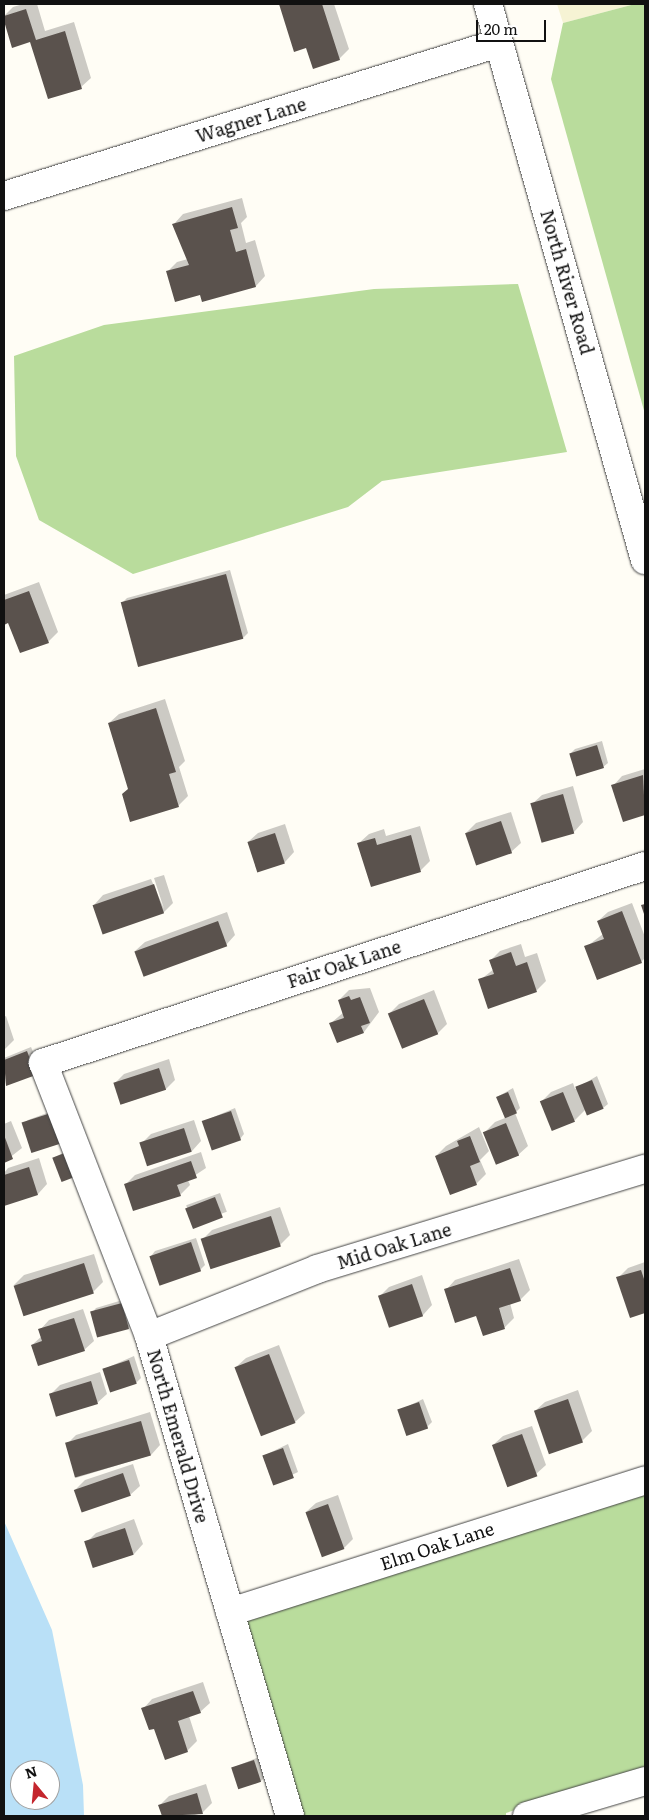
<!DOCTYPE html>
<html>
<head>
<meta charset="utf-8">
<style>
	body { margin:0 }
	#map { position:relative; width:649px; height:1820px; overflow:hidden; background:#fffdf5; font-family:Literata,serif }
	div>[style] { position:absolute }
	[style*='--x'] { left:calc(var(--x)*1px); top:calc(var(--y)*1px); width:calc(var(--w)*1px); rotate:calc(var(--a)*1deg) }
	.farmland>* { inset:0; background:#f6f3d4 }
	.forest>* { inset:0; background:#b9dc9c }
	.water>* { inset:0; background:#b9e0f7 }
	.shadow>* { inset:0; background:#0003; transform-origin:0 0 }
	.building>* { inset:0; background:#5a524d; transform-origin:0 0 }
	.roads { filter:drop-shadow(0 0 1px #444) drop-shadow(0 0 1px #444) }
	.minor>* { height:28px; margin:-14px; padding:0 14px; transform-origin:14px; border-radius:14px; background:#fff }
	span { translate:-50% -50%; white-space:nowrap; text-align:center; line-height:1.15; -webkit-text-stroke:5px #fff; paint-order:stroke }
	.street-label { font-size:18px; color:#111 }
	.frame { position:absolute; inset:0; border:5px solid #111; pointer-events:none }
	.north { position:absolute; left:10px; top:1760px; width:50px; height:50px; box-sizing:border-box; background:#fff; border:1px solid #a0a0a0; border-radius:50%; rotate:343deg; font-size:14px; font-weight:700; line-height:20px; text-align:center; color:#111 }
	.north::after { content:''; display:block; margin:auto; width:18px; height:22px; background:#c4262e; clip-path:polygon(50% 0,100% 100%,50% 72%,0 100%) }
	.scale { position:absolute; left:476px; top:20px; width:70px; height:22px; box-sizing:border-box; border:2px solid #111; border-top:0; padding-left:6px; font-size:15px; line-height:18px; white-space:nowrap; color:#111; -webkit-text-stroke:4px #fff; paint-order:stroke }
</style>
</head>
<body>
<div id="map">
	<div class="farmland">
		<div style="clip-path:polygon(557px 4px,635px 4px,563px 23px)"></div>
	</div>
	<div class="forest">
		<div style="clip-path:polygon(635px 4px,645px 4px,645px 414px,551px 79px,563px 23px)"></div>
		<div style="clip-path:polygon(518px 284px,567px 452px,382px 481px,348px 507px,133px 574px,39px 520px,16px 456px,14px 356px,104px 325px,374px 289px)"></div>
		<div style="clip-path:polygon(645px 1495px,645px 1767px,506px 1813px,506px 1816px,301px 1816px,244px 1621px)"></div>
	</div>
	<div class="water">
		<div style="clip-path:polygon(evenodd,4px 1521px,52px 1630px,83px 1785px,84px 1816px,4px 1816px,4px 1521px,20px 1770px,50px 1770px,50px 1800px,20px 1800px,20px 1770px)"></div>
	</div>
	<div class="shadow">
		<div style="clip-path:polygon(23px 4px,37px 4px,45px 31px,74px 22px,91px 78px,81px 87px,31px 41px,13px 46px,4px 16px,13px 7px)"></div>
		<div style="clip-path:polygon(280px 4px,334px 4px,349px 49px,339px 59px,307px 46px,295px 50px)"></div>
		<div style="clip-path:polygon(242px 198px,247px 217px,241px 223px,246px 243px,255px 240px,265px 276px,256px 286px,201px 294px,167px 272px,177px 262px,188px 259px,174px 224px,183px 214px)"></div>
		<div style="clip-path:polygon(230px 570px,248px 633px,243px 638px,122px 603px,127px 598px)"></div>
		<div style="clip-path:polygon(39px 582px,58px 632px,48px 642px,9px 621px,4px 623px,4px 595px)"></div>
		<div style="clip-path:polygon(165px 699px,185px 761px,179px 767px,188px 796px,178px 806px,129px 788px,109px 723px,119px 714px)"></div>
		<div style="clip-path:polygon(602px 741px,608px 763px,603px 767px,571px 753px,575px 749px)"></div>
		<div style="clip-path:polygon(645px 769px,645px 813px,624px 820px,613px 786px,622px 776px)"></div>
		<div style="clip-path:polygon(573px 786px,583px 822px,574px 832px,532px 804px,542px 795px)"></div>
		<div style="clip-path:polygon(511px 812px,521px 843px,511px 852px,466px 833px,476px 823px)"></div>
		<div style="clip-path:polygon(285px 824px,294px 852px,285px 862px,258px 871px,248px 842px,258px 833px)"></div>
		<div style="clip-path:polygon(420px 826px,430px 861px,421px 870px,372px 885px,359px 843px,369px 834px,384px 829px,386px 836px)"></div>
		<div style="clip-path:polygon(164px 875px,173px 903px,164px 912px,94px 905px,103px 895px,151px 879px,164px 909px,154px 878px)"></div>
		<div style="clip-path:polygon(632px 903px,645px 937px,645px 958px,641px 962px,586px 947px,603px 934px,598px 921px,608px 912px)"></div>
		<div style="clip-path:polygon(227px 912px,235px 935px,226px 945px,135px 951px,145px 942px)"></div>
		<div style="clip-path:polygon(521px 944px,525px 957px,537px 953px,546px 981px,537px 990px,489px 1007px,480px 980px,494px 969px,491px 960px,500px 951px)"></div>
		<div style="clip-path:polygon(370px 988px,379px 1012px,364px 1032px,331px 1023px,344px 1012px,339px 1000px,349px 990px)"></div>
		<div style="clip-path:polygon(434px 990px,447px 1024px,438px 1033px,390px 1013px,399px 1004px)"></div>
		<div style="clip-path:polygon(6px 1016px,14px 1040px,4px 1050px,4px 1017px)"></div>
		<div style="clip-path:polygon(31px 1047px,40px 1069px,6px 1084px,4px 1058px)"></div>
		<div style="clip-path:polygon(169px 1059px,175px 1080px,166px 1089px,122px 1104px,115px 1083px,124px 1074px)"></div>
		<div style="clip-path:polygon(597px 1076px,608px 1104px,603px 1108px,586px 1109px,575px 1120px,553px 1130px,541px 1102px,551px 1092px,573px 1083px,575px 1089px)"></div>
		<div style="clip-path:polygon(513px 1088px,520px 1108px,515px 1113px,528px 1146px,518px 1155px,485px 1132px,495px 1122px,505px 1118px,497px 1097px)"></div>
		<div style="clip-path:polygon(235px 1108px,244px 1134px,240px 1139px,204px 1121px)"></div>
		<div style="clip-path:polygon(55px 1110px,61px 1142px,23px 1125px,28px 1120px)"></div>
		<div style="clip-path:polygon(194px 1120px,201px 1141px,192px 1151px,141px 1144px,151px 1134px)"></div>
		<div style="clip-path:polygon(11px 1121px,22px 1148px,4px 1162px,4px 1124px)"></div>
		<div style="clip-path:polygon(479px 1127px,489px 1151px,480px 1160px,486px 1174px,476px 1184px,436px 1156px,446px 1146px)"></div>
		<div style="clip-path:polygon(75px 1147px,79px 1174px,53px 1158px)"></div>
		<div style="clip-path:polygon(201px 1152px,206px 1168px,188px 1180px,190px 1185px,180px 1195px,126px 1184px,135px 1175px)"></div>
		<div style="clip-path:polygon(39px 1158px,47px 1184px,38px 1194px,4px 1205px,4px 1173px,8px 1168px)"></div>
		<div style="left:220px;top:1193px;width:20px;height:36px;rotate:70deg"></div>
		<div style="clip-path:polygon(280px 1207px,290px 1235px,280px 1245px,203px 1239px,212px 1230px)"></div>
		<div style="clip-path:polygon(196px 1238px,205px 1265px,200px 1270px,151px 1256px,155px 1251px)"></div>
		<div style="clip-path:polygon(94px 1254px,103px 1282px,93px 1292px,14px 1285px,24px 1275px)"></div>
		<div style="clip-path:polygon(519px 1259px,530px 1290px,520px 1300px,510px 1303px,514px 1318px,505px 1327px,484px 1334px,477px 1314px,446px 1290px,455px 1280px)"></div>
		<div style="clip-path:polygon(645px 1262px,645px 1312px,631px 1316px,618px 1278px,628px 1268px)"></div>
		<div style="clip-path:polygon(422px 1275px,432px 1305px,423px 1315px,390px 1326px,379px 1297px,389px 1287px)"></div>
		<div style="clip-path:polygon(126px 1299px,133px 1323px,129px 1328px,92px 1313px,96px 1308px)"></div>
		<div style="clip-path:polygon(83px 1309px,94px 1341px,84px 1350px,32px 1345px,42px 1336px,40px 1330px,49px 1320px)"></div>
		<div style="clip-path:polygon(279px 1345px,305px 1413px,295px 1422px,236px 1367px,246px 1358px)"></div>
		<div style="clip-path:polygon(134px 1356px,141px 1378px,136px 1383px,104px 1369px)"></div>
		<div style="clip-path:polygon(100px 1372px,107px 1394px,97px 1403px,50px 1395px,60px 1385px)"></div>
		<div style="clip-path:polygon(578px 1390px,592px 1431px,582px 1441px,535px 1411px,545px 1402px)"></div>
		<div style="clip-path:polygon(423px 1399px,432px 1422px,427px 1427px,398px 1411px)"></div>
		<div style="clip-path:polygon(150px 1412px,160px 1445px,151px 1455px,76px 1478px,66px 1445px,76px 1435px)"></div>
		<div style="clip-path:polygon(532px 1426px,546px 1465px,536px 1474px,493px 1445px,503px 1436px)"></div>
		<div style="clip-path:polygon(288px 1444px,298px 1472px,273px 1484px,263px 1456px)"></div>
		<div style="clip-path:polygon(133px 1464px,140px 1486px,130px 1495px,75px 1490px,85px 1480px)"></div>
		<div style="clip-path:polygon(338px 1495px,353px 1539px,344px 1548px,306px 1512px,316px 1503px)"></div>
		<div style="clip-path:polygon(134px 1519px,143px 1544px,134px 1554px,95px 1567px,86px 1543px,96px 1533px)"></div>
		<div style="clip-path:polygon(203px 1682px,210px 1703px,200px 1712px,189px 1716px,197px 1741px,187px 1751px,155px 1727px,143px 1709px,152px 1699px)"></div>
		<div style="clip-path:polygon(259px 1757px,265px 1777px,261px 1781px,232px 1768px)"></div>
		<div style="clip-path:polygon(206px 1784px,212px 1803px,202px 1813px,191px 1816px,163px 1816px,160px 1805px,169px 1796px)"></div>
	</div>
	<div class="building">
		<div style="clip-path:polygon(279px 4px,322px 4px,340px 60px,313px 69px,306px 48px,294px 52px)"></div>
		<div style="clip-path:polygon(26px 9px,36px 40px,65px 31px,82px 89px,48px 99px,30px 42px,12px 48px,4px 21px,4px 16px)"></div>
		<div style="clip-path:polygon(232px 207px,238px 228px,230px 230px,236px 252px,246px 249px,256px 287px,202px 302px,200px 295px,175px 302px,166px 271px,189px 265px,172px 224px)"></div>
		<div style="left:226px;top:574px;width:67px;height:109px;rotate:75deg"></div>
		<div style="clip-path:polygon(29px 591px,49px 643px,20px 653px,8px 623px,4px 625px,4px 600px)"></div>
		<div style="clip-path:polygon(156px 708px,176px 772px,169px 774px,179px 807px,130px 822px,122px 794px,128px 789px,108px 723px)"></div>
		<div style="left:597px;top:745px;width:24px;height:29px;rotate:73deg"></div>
		<div style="clip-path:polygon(643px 775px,645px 815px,623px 822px,611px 785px)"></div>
		<div style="left:563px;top:794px;width:41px;height:34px;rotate:74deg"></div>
		<div style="left:501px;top:821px;width:34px;height:38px;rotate:71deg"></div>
		<div style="left:275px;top:833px;width:32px;height:29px;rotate:72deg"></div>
		<div style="clip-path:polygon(411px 835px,421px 872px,371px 887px,357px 843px,375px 838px,377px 845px)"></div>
		<div style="left:154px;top:884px;width:31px;height:65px;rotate:71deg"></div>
		<div style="clip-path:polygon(645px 904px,645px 917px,641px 905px)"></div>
		<div style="clip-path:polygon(622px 911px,642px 963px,597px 980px,584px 946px,604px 939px,597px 921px)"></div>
		<div style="left:218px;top:921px;width:27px;height:89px;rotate:70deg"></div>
		<div style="clip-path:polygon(511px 952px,516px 966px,527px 962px,537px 992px,488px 1009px,478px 979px,494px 974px,489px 960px)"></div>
		<div style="clip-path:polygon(349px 996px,351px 1000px,360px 997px,370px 1023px,361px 1026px,364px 1033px,337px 1043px,329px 1023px,344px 1018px,338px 1000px)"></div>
		<div style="left:424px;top:999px;width:38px;height:39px;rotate:68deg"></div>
		<div style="clip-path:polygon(27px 1051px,36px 1075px,6px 1086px,4px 1060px)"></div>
		<div style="left:159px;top:1068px;width:23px;height:48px;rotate:72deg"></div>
		<div style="left:592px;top:1080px;width:31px;height:18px;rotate:68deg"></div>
		<div style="left:508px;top:1092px;width:23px;height:13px;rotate:67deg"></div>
		<div style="left:563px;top:1092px;width:32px;height:25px;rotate:68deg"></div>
		<div style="left:231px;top:1111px;width:31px;height:31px;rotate:71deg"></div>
		<div style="left:51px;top:1113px;width:32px;height:31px;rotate:72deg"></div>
		<div style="left:506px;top:1123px;width:35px;height:25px;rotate:68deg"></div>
		<div style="left:184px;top:1128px;width:25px;height:47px;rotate:72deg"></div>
		<div style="clip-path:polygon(4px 1135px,13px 1159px,4px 1163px)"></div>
		<div style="clip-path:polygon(470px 1136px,480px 1162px,470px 1166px,477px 1185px,450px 1195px,435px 1156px,459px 1146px,457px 1141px)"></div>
		<div style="left:70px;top:1151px;width:26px;height:19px;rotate:69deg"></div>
		<div style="clip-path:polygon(191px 1161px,197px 1178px,177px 1185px,181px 1196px,133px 1211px,124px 1184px)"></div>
		<div style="clip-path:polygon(29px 1167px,38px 1195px,4px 1206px,4px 1175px)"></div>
		<div style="left:215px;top:1197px;width:22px;height:32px;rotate:69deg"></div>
		<div style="left:271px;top:1216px;width:32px;height:74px;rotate:72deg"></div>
		<div style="left:191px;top:1242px;width:31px;height:44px;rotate:71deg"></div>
		<div style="left:84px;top:1263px;width:32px;height:74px;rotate:72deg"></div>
		<div style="clip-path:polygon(510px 1268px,521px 1301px,499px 1308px,505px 1329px,483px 1336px,476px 1316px,455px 1323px,444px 1289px)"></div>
		<div style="clip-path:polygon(641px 1270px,645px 1282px,645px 1313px,630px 1318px,616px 1277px)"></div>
		<div style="left:412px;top:1284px;width:34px;height:36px;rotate:71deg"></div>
		<div style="left:122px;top:1303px;width:27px;height:33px;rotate:75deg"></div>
		<div style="clip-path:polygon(74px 1318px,85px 1351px,38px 1366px,31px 1345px,42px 1341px,38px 1329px)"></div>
		<div style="left:269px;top:1354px;width:74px;height:37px;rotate:69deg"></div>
		<div style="left:129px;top:1360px;width:25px;height:28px;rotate:72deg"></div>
		<div style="left:91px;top:1381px;width:24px;height:44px;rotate:73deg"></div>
		<div style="left:568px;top:1399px;width:46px;height:36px;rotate:71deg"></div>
		<div style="left:419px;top:1402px;width:28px;height:23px;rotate:71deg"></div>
		<div style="left:141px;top:1421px;width:36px;height:79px;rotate:74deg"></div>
		<div style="left:522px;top:1434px;width:45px;height:32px;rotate:70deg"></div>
		<div style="left:283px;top:1448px;width:32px;height:22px;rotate:70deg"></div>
		<div style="left:123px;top:1473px;width:24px;height:52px;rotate:71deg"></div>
		<div style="left:328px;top:1504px;width:48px;height:24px;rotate:70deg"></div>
		<div style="left:125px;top:1528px;width:28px;height:43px;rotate:72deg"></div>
		<div style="clip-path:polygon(193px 1691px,201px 1713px,178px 1721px,188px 1752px,165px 1760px,154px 1729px,149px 1730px,141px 1708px)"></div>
		<div style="left:254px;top:1760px;width:23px;height:24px;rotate:72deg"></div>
		<div style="clip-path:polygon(197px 1793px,203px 1814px,162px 1816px,158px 1805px)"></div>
	</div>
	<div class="roads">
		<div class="minor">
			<div style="--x:488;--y:4;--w:578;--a:74.23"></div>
			<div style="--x:4;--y:196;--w:518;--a:-17.18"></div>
			<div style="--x:149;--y:1336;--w:181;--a:-21.7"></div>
			<div style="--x:317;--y:1269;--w:343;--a:-17"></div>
			<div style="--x:230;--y:1612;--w:435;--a:-17.6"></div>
			<div style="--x:290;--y:1816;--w:500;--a:-106.37"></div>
			<div style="--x:149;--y:1336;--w:293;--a:-111.2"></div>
			<div style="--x:43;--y:1063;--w:633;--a:-18.12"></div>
			<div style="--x:527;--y:1816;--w:123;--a:-16.5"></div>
		</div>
	</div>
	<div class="street-label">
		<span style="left:251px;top:120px;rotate:-17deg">Wagner Lane</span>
		<span style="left:567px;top:282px;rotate:74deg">North River Road</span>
		<span style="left:344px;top:964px;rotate:-18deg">Fair Oak Lane</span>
		<span style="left:394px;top:1246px;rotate:-17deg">Mid Oak Lane</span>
		<span style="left:178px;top:1436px;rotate:74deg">North Emerald Drive</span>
		<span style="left:437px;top:1546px;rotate:-18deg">Elm Oak Lane</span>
	</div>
	<div class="frame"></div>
	<div class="north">N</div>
	<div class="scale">20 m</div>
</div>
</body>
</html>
